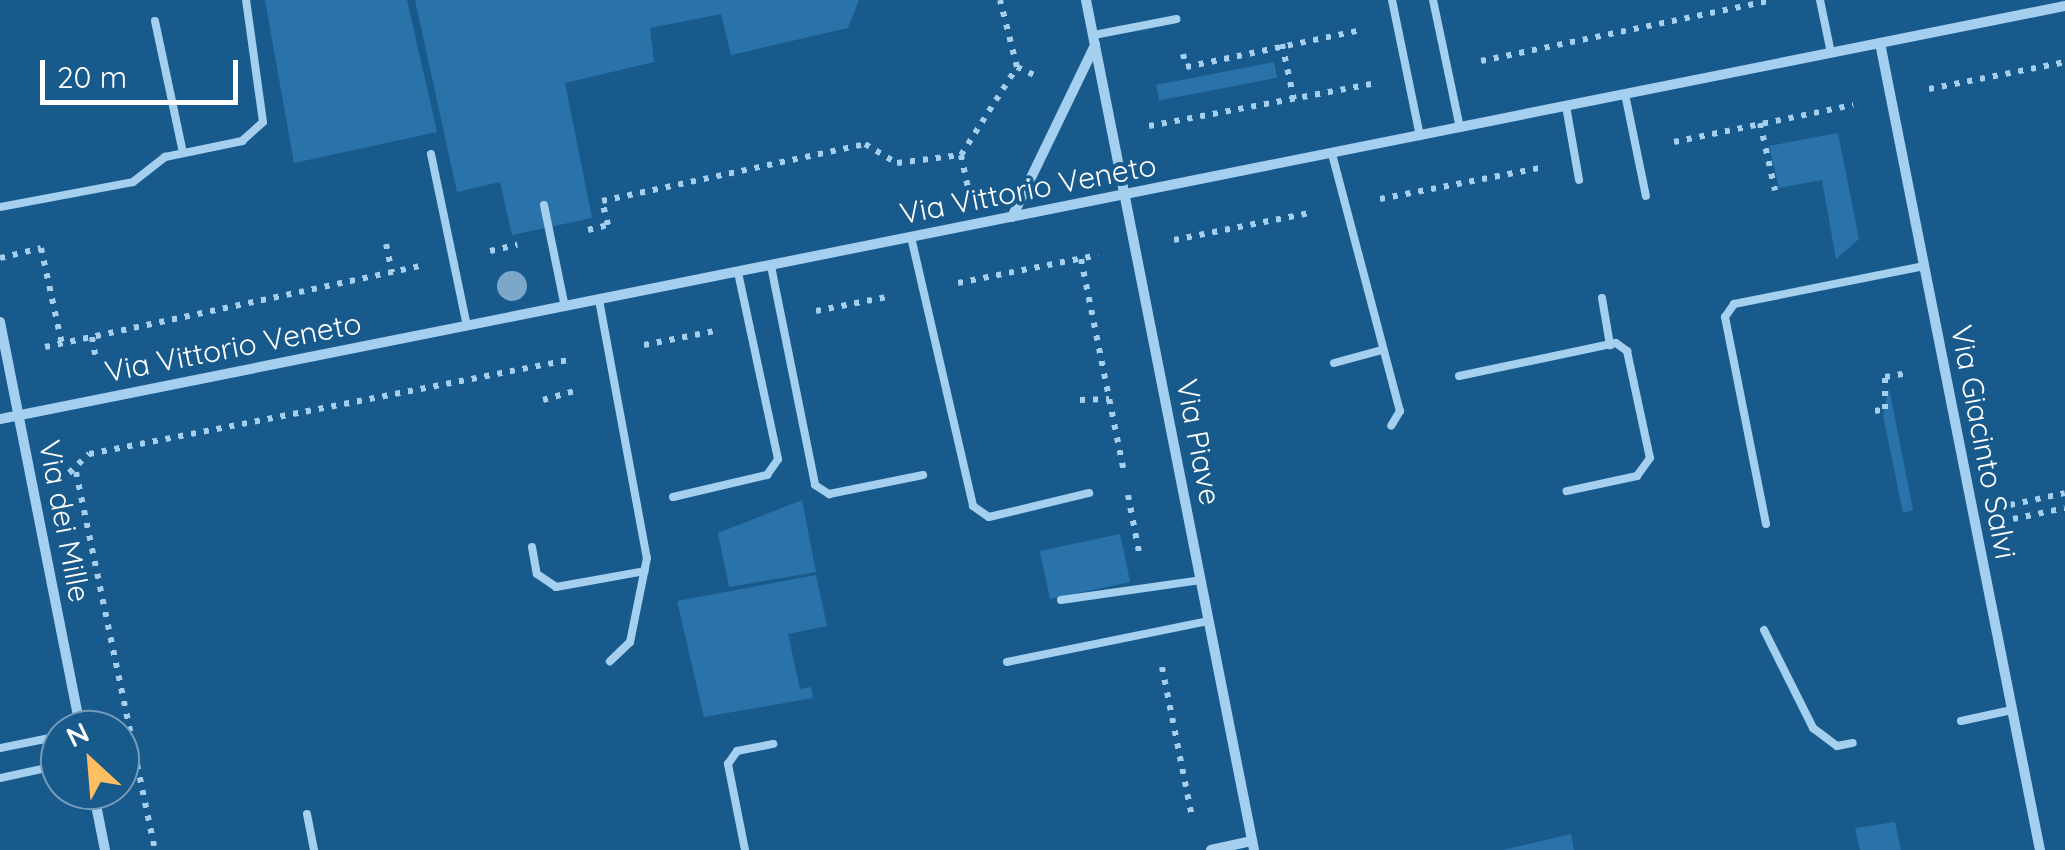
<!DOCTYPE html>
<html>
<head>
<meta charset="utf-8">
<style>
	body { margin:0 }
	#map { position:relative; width:2065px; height:850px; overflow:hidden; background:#195a8d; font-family:Quicksand,sans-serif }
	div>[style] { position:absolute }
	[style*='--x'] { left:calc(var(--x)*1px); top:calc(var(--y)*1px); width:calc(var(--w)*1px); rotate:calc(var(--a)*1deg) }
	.green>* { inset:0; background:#2973aa; transform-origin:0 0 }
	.path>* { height:6px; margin-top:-3px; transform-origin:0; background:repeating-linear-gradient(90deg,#a5cfee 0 5px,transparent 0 13px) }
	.lane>* { height:8px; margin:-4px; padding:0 4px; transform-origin:4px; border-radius:4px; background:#a5cfee }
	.street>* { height:10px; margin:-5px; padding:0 5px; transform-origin:5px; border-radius:5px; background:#a5cfee }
	.trees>* { width:30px; height:30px; margin:-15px; border-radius:50%; background:#7ba7c9 }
	span { translate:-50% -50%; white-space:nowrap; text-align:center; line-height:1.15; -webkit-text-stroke:8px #195a8d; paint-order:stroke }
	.street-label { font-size:30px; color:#fff }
	.north { position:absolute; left:40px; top:710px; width:100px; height:100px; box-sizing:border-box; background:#195a8d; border:2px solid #759cbb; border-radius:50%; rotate:334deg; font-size:28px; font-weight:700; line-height:40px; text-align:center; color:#fff }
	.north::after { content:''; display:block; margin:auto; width:35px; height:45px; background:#ffbe62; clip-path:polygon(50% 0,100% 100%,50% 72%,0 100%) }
	.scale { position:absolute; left:40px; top:60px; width:198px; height:45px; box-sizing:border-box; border:5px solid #fff; border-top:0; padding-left:12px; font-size:30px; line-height:35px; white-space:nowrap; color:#fff; -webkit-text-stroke:8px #195a8d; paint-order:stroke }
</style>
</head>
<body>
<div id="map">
	<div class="green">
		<div style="clip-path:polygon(265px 0,407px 0,437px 132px,294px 163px)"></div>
		<div style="clip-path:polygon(415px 0,859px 0,848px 28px,731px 55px,721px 14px,650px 28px,654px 62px,565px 83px,592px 218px,512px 235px,500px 182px,457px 192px)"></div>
		<div style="left:1274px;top:62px;width:16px;height:120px;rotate:79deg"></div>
		<div style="clip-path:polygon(1838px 133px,1859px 239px,1836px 259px,1822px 180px,1779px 188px,1769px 146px)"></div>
		<div style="clip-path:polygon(1889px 388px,1913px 510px,1903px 513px,1883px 415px)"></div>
		<div style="clip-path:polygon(802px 500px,816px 572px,729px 587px,718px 533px)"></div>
		<div style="left:1120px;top:534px;width:49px;height:82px;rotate:78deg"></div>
		<div style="clip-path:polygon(816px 575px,827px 626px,788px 634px,800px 689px,811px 687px,813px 698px,704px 717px,677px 601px)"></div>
		<div style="clip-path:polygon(1895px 822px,1901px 850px,1860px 850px,1855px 828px)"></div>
		<div style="clip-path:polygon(1571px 834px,1574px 850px,1503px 850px)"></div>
	</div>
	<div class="path">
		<div style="--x:1282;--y:44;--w:57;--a:77.9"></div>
		<div style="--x:1183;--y:54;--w:13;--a:77"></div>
		<div style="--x:1186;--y:67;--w:180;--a:-11.9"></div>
		<div style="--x:1481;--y:61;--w:298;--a:-11.8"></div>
		<div style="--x:1017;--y:67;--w:23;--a:25"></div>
		<div style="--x:1929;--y:89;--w:139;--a:-11.2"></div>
		<div style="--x:1760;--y:123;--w:69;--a:77.4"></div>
		<div style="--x:1149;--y:126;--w:226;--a:-10.7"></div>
		<div style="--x:1674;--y:142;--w:183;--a:-11.7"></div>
		<div style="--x:961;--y:155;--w:34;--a:78"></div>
		<div style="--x:1380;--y:199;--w:162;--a:-11"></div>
		<div style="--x:588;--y:230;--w:21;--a:-14"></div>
		<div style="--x:608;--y:225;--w:25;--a:-104"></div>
		<div style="--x:602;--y:201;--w:269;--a:-12.2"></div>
		<div style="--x:865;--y:144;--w:37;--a:31"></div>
		<div style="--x:897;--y:163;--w:64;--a:-7.1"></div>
		<div style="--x:961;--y:155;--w:104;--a:-57.5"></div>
		<div style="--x:1017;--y:67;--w:69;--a:-104.2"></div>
		<div style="--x:1174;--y:240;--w:138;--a:-11.3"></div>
		<div style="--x:386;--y:244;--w:29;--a:78"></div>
		<div style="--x:490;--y:251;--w:28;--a:-13"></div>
		<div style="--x:0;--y:258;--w:42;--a:-13.7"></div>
		<div style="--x:41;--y:248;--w:98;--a:77.7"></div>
		<div style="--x:1081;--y:259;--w:218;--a:78.6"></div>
		<div style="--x:958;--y:283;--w:143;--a:-11.3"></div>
		<div style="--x:816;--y:311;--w:72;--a:-11.2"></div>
		<div style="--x:92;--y:337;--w:23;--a:80"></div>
		<div style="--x:644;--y:345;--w:72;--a:-11.2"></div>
		<div style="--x:45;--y:347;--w:383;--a:-12.2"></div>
		<div style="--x:543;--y:400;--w:35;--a:-16"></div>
		<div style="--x:1080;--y:400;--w:29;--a:-2"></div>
		<div style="--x:1875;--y:411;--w:10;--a:-11"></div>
		<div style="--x:1885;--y:409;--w:32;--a:-90"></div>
		<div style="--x:1885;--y:377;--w:22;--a:-10"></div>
		<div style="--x:76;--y:472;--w:386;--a:78.2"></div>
		<div style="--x:69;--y:473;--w:28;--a:-44"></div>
		<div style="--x:89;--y:454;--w:493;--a:-11.1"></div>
		<div style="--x:1128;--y:495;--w:58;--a:79.1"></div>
		<div style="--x:2010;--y:505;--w:56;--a:-12.3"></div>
		<div style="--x:2013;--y:519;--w:53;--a:-11.9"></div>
		<div style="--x:1162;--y:667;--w:153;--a:78.7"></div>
	</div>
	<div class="lane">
		<div style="--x:1392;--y:0;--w:139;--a:78.4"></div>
		<div style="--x:1433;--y:0;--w:131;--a:78.1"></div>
		<div style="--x:1820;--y:0;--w:54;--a:78.3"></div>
		<div style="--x:155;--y:21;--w:135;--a:78"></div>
		<div style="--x:1094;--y:35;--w:84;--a:-11"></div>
		<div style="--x:1625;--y:94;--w:104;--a:78.4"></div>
		<div style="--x:1566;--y:106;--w:75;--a:80"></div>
		<div style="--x:431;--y:154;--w:176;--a:78.2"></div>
		<div style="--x:1332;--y:154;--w:266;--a:75.2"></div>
		<div style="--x:1400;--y:411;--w:17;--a:121"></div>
		<div style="--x:544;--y:205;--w:104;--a:78.4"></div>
		<div style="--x:0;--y:207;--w:135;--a:-10.6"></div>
		<div style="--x:133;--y:182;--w:41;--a:-38"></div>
		<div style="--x:165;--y:157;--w:79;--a:-11.7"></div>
		<div style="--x:242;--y:141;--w:28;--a:-42"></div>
		<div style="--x:263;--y:122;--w:123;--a:-97.9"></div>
		<div style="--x:911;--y:237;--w:276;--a:77"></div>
		<div style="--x:973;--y:506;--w:19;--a:35"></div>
		<div style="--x:989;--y:517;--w:103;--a:-13.5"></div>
		<div style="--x:771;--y:266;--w:223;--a:78.6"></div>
		<div style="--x:815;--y:485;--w:17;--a:33"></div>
		<div style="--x:829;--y:494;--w:96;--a:-11.4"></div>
		<div style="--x:1602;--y:298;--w:48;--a:80.3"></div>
		<div style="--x:599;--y:300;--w:262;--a:79.5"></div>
		<div style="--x:647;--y:558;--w:86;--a:101.4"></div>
		<div style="--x:630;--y:642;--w:28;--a:136"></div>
		<div style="--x:1334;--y:363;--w:50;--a:-15.2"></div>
		<div style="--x:1459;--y:376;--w:160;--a:-11.9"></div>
		<div style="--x:1616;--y:343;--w:14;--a:36"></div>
		<div style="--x:1627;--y:351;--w:109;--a:77.9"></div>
		<div style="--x:1650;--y:458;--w:22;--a:126"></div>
		<div style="--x:1637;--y:476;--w:72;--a:167.9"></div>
		<div style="--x:673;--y:497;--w:97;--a:-13.2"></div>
		<div style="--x:767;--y:475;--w:19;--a:-55"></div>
		<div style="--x:778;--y:459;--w:191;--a:-102.1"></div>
		<div style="--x:1766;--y:524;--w:211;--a:-101.2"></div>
		<div style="--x:1725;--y:317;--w:16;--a:-55"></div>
		<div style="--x:1734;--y:304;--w:194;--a:-11.3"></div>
		<div style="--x:532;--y:547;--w:27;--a:80"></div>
		<div style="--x:537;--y:574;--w:23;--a:34"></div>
		<div style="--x:556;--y:587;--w:90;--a:-10.2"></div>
		<div style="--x:1061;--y:600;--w:141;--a:-8.1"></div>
		<div style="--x:1764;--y:630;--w:110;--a:63.4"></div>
		<div style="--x:1813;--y:728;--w:30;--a:37"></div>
		<div style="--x:1837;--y:746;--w:16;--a:-11"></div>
		<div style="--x:1007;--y:662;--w:206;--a:-11.5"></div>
		<div style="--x:1961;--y:721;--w:52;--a:-12.2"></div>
		<div style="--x:0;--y:748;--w:61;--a:-11.3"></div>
		<div style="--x:0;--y:778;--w:61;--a:-12.2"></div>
		<div style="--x:307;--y:814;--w:37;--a:79"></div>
		<div style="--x:745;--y:850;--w:88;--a:-101.2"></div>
		<div style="--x:728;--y:764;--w:16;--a:-55"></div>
		<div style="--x:737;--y:751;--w:37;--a:-11"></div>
	</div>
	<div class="street">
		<div style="--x:1086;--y:0;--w:866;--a:78.82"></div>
		<div style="--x:1880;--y:43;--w:823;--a:78.79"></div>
		<div style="--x:1012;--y:217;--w:191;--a:-64.2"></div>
		<div style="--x:0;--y:322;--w:416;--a:78.8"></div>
		<div style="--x:0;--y:419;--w:2106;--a:-11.31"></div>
		<div style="--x:93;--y:790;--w:61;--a:78.7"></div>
		<div style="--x:1211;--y:850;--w:42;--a:-12.4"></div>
	</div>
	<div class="trees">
		<div style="left:512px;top:286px"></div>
	</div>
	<div class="street-label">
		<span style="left:1028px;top:189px;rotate:-11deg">Via Vittorio Veneto</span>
		<span style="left:233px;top:347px;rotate:-11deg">Via Vittorio Veneto</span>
		<span style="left:1199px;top:442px;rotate:79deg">Via Piave</span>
		<span style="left:1984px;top:442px;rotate:79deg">Via Giacinto Salvi</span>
		<span style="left:65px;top:521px;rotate:79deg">Via dei Mille</span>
	</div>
	<div class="north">N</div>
	<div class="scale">20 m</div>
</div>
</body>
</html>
